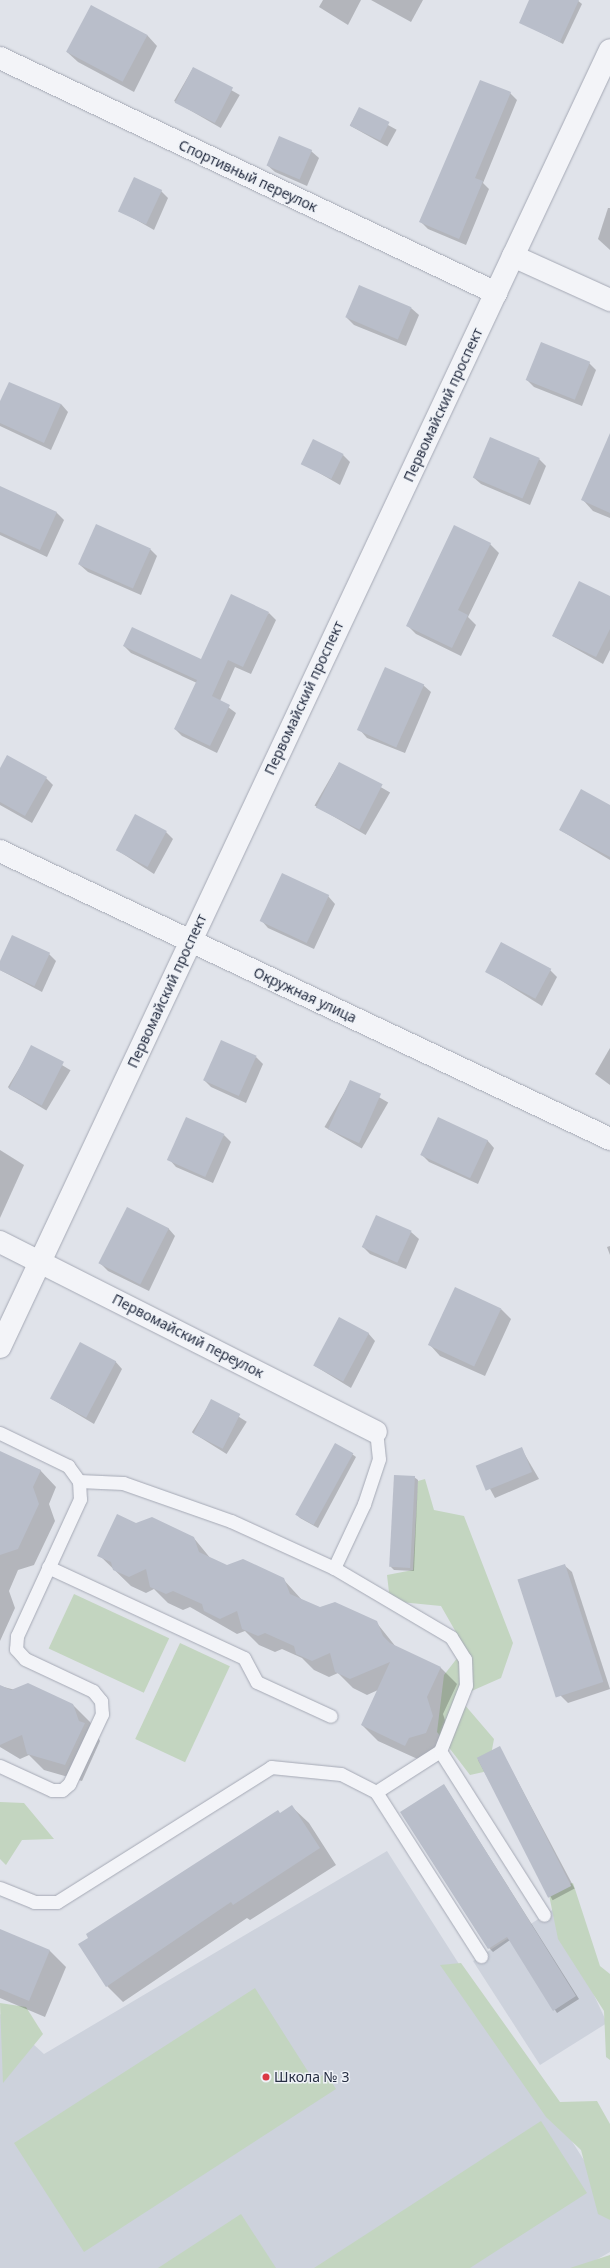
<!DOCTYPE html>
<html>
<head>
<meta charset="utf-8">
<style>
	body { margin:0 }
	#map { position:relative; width:610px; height:2268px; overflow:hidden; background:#e0e3ea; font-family:"Noto Sans",sans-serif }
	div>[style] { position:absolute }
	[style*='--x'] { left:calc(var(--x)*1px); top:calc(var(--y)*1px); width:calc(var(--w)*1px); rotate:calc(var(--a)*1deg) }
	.built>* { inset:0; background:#cdd2dc }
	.green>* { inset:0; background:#c3d5c0; transform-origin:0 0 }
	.shadow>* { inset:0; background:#0003; transform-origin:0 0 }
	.building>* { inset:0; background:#b9beca; transform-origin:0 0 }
	.roads { filter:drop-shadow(0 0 1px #a5a9b5) drop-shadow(0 0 1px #a5a9b5) }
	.service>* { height:13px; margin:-6.5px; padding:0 6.5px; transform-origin:6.5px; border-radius:6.5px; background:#f3f4f8 }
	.minor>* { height:22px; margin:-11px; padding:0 11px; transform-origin:11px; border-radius:11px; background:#f3f4f8 }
	.tertiary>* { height:22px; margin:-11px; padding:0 11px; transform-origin:11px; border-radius:11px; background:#f3f4f8 }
	.dots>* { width:11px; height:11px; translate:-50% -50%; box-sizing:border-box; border:2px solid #eff2f7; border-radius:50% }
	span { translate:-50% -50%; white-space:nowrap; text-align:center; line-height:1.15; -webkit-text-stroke:3px #eff2f7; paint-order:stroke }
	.street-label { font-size:14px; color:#272f43 }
	.poi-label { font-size:14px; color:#272f43 }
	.left { translate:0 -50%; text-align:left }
</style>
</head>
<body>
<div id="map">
	<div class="built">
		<div style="clip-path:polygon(387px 1851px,610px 2201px,610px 2252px,582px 2268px,0 2268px,0 2014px,44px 2054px)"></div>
		<div style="clip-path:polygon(554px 1909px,607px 2023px,540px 2065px,473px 1961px)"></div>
	</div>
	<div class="green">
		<div style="clip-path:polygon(425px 1479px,434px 1510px,464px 1516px,513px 1643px,501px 1678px,458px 1697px,494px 1739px,488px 1771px,470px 1775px,437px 1732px,444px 1675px,465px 1648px,441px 1606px,390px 1601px,387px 1575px,413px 1570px,418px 1481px)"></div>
		<div style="left:74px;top:1594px;width:105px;height:60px;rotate:25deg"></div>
		<div style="left:180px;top:1643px;width:55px;height:106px;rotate:25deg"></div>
		<div style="clip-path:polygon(0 1802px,24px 1803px,54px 1839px,22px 1840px,6px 1865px,0 1859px)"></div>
		<div style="clip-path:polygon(573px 1883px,600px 1966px,610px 1974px,610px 2060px,606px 2057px,604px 2011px,558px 1939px,548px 1890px)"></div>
		<div style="clip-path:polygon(461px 1963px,560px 2102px,597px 2101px,610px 2124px,610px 2220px,598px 2214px,581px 2150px,546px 2117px,440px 1965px)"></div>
		<div style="clip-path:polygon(255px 1988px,314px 2081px,326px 2073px,336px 2089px,84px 2252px,14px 2143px)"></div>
		<div style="clip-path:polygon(0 2003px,26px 2007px,43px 2034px,3px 2083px)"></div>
		<div style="clip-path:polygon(541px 2121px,587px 2193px,470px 2268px,314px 2268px)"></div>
		<div style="clip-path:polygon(241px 2214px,276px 2268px,158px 2268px)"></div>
		<div style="clip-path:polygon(610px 2255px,610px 2268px,570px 2268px)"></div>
	</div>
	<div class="shadow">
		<div style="clip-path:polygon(323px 0,361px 0,348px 25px,319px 7px)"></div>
		<div style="clip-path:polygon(371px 0,423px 0,411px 22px)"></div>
		<div style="clip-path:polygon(530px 0,577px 0,582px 4px,563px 44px,520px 22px)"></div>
		<div style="clip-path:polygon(147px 35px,157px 46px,134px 92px,78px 62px,67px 52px)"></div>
		<div style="left:193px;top:68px;width:54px;height:38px;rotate:30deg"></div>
		<div style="clip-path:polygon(510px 93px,517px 100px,483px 183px,489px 189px,466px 245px,428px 229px,421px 222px)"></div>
		<div style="left:359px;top:109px;width:43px;height:19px;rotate:29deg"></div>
		<div style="clip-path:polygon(311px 151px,319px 158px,307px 186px,275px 172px,267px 165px)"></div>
		<div style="clip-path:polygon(161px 191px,168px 198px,154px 230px,119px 210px)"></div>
		<div style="clip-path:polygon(608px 208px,610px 208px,610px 250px,598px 239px)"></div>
		<div style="clip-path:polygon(411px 308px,419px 315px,406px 346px,354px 325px,347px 318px)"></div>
		<div style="clip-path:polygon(589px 363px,596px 370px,582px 406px,534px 387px,527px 380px)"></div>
		<div style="clip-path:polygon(0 403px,61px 404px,68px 412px,51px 450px,0 426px)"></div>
		<div style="clip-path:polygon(610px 436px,610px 518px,593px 511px,583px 500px)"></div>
		<div style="clip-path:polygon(343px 455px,350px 462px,340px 485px,302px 463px)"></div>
		<div style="clip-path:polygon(539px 459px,546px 466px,530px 505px,481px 484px,473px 477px)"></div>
		<div style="clip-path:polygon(0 487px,57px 513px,64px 520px,47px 557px,0 535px)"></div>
		<div style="clip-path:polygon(490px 544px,499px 553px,468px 617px,476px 625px,461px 656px,416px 634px,407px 625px)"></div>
		<div style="clip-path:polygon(150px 549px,157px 556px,141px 595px,88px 572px,80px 565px)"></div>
		<div style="clip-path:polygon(610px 597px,610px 650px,603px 664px,553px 636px)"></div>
		<div style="clip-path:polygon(269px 613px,276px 620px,251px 674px,235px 667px,220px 701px,236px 713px,217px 753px,182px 736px,175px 729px,197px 683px,131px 653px,124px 646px,202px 660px)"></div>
		<div style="clip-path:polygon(423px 685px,431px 692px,405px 753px,367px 738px,360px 730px)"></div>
		<div style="left:339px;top:763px;width:59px;height:49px;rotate:30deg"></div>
		<div style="clip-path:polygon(0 770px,46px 778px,53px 785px,32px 823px,0 805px)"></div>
		<div style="clip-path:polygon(610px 806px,610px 860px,560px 830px)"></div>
		<div style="clip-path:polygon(166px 832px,173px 839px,154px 874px,117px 850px)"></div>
		<div style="clip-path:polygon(328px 896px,335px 904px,314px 949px,268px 928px,261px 920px)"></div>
		<div style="clip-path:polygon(12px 937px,49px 954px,56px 961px,42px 992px,0 970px)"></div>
		<div style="clip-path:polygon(550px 970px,557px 977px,542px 1006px,486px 971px)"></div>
		<div style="left:32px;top:1047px;width:45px;height:47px;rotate:31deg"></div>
		<div style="clip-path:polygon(610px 1048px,610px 1085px,595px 1074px)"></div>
		<div style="clip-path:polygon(256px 1057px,263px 1064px,246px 1103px,211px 1087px,204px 1080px)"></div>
		<div style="left:351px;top:1081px;width:43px;height:53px;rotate:30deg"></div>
		<div style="clip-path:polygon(224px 1135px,231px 1142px,213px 1183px,176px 1167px,169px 1159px)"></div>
		<div style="clip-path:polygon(487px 1140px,494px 1148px,478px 1184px,429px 1162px,422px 1155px)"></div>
		<div style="clip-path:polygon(0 1150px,24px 1165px,0 1218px)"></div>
		<div style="clip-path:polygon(168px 1228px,175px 1236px,149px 1291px,108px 1271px,101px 1264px)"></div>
		<div style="clip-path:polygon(411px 1232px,419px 1239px,406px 1269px,370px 1254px,363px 1247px)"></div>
		<div style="clip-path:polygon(610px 1246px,610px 1255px,607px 1247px)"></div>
		<div style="clip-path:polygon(501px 1309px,511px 1319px,485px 1376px,440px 1356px,430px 1345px)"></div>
		<div style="clip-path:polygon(368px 1333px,375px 1341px,351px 1388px,315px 1366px)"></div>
		<div style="clip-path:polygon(115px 1361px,122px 1369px,94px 1424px,52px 1399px)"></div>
		<div style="left:212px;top:1400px;width:41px;height:38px;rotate:32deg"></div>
		<div style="clip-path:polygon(521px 1448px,539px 1479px,495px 1498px,478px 1467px)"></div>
		<div style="clip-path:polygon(0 1452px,40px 1470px,56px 1487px,49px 1504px,55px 1521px,34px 1565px,18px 1570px,9px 1591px,15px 1608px,0 1641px)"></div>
		<div style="clip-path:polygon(352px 1454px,356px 1457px,318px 1528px,300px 1518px,297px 1515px)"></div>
		<div style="clip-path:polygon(414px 1477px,418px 1480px,414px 1571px,394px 1570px,391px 1567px)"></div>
		<div style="clip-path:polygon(136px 1524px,193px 1537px,211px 1559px,227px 1566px,283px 1579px,302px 1600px,320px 1608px,376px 1622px,396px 1647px,441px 1668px,457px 1684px,443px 1714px,449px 1733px,422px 1761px,378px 1741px,362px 1725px,378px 1690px,367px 1695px,353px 1688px,338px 1673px,329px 1677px,314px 1670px,302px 1658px,282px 1649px,275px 1652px,259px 1645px,245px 1631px,237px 1634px,190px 1607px,183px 1610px,168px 1603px,154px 1589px,146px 1593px,131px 1586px,99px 1555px)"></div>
		<div style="clip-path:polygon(564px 1565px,572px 1572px,610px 1689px,568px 1703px,561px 1696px,541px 1634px)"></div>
		<div style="clip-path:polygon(0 1686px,73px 1705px,90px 1722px,100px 1741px,82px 1781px,44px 1770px,29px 1755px,20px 1759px,0 1747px)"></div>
		<div style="left:500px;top:1748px;width:159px;height:25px;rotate:62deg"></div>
		<div style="clip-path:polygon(444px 1785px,579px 1999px,557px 2013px,510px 1940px,493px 1952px,489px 1948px)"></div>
		<div style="clip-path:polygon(292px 1807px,309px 1823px,336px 1865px,250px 1920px,247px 1918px,123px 2002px,107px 1986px)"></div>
		<div style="clip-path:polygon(0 1930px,50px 1951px,66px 1967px,45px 2017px,0 1998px)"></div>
	</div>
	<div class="building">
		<div style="clip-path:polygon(529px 0,579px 0,560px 42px,519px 23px)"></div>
		<div style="left:91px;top:5px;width:64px;height:53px;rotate:28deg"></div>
		<div style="left:193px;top:67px;width:45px;height:40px;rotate:27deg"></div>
		<div style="clip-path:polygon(480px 80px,511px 92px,475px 178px,483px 181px,459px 239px,419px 222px)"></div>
		<div style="left:359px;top:107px;width:34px;height:21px;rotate:26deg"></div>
		<div style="left:279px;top:136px;width:36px;height:32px;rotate:23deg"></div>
		<div style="left:134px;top:177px;width:31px;height:38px;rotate:25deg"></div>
		<div style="left:359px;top:285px;width:57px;height:35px;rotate:23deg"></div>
		<div style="left:541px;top:342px;width:53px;height:41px;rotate:22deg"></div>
		<div style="clip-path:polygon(9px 382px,61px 404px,44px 443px,0 423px,0 401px)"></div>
		<div style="clip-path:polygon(610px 433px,610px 513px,581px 500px)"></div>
		<div style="left:490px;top:437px;width:54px;height:44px;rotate:23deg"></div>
		<div style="left:313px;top:439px;width:34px;height:28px;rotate:26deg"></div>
		<div style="clip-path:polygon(0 486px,57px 512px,40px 550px,0 532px)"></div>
		<div style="left:96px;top:524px;width:60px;height:44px;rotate:24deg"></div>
		<div style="clip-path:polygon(454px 525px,491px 543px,458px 610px,468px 615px,452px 648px,406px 626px)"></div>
		<div style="clip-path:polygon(579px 581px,610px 596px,610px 629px,596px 657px,552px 636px)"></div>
		<div style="clip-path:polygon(231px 594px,269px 612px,243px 667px,228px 660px,212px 696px,230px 705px,210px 746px,174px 729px,197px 680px,123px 646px,132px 627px,201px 659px)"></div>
		<div style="left:385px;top:667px;width:43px;height:69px;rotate:24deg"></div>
		<div style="clip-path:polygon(7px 755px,47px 777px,25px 816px,0 802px,0 768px)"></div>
		<div style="left:339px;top:762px;width:49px;height:51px;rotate:27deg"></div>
		<div style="clip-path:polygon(581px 789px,610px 805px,610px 857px,559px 830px)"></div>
		<div style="left:135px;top:814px;width:36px;height:41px;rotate:28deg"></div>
		<div style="left:282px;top:873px;width:52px;height:53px;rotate:25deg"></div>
		<div style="left:12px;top:935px;width:42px;height:37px;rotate:25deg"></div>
		<div style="left:501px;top:942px;width:57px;height:34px;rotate:28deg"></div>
		<div style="left:221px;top:1040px;width:39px;height:44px;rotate:24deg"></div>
		<div style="left:31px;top:1045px;width:37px;height:49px;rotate:27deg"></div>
		<div style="left:350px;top:1080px;width:34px;height:54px;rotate:24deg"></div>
		<div style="left:186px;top:1117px;width:42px;height:47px;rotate:24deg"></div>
		<div style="left:438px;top:1117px;width:55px;height:42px;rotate:25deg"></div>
		<div style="left:127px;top:1207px;width:47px;height:63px;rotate:27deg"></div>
		<div style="left:376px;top:1215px;width:39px;height:35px;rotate:24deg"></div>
		<div style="left:455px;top:1287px;width:51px;height:64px;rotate:25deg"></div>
		<div style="left:339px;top:1317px;width:34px;height:55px;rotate:28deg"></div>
		<div style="left:80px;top:1342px;width:41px;height:64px;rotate:28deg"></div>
		<div style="left:211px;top:1399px;width:33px;height:39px;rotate:27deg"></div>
		<div style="left:335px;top:1443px;width:21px;height:82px;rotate:29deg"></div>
		<div style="left:522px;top:1447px;width:27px;height:50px;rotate:68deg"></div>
		<div style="clip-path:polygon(0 1451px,41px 1470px,33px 1487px,39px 1504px,18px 1549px,0 1555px)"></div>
		<div style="left:394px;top:1475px;width:21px;height:92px;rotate:3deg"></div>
		<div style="clip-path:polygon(117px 1514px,136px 1523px,152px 1517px,194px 1537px,199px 1552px,227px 1565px,243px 1559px,284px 1578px,290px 1594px,320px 1607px,335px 1602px,377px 1621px,383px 1636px,390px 1643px,441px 1667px,427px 1697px,433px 1716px,426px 1733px,409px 1738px,405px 1746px,361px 1725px,390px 1662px,350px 1679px,335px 1672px,330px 1653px,312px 1661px,296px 1654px,294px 1646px,265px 1633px,258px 1636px,242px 1629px,237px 1611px,220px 1619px,204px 1611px,202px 1604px,173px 1591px,166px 1594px,150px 1587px,146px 1569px,129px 1577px,113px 1570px,111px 1562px,97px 1556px)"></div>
		<div style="left:565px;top:1564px;width:124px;height:50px;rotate:72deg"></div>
		<div style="clip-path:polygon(28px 1683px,73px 1704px,79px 1721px,85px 1723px,65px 1765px,27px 1754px,22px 1735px,0 1745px,0 1685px,11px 1690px)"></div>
		<div style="left:500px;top:1746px;width:157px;height:26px;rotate:63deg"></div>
		<div style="clip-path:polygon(444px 1784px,576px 1996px,553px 2011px,507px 1937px,488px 1949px,400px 1812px)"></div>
		<div style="clip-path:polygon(292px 1805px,320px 1848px,233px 1905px,231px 1902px,106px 1987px,78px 1944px,88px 1938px,86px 1934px,278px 1810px,280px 1813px)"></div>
		<div style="clip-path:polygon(0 1929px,50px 1950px,29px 2001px,0 1989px)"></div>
	</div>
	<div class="roads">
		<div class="service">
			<div style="--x:0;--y:1433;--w:76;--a:25.9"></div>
			<div style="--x:68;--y:1466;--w:19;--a:54"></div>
			<div style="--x:79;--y:1481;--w:18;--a:87"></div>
			<div style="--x:80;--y:1499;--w:151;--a:114.7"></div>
			<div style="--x:17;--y:1636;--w:13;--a:94"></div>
			<div style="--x:16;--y:1649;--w:13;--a:48"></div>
			<div style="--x:25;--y:1659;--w:75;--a:25.2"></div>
			<div style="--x:93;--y:1691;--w:13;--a:51"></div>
			<div style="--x:101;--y:1701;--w:13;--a:86"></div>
			<div style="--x:102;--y:1714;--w:77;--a:115.2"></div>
			<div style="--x:69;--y:1784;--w:9;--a:139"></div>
			<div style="--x:62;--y:1790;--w:10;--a:180"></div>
			<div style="--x:52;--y:1790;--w:57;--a:-155.2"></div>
			<div style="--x:79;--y:1481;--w:44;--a:2.6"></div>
			<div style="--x:123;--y:1483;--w:114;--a:19.4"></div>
			<div style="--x:231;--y:1521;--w:113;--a:24.5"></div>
			<div style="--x:334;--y:1568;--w:136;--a:30.5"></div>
			<div style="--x:451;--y:1637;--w:26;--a:58"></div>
			<div style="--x:465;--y:1659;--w:26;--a:88"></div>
			<div style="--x:466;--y:1685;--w:71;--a:111.5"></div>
			<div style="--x:440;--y:1751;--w:76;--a:147.4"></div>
			<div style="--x:48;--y:1567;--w:216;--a:24.9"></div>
			<div style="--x:244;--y:1658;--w:27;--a:62"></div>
			<div style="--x:257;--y:1682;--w:81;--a:24.7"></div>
			<div style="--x:334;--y:1568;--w:71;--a:-64.9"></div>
			<div style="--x:364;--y:1504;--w:47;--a:-71.6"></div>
			<div style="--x:379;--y:1459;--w:27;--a:-96"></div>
			<div style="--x:440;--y:1751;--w:194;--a:57.6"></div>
			<div style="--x:0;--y:1888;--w:37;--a:22"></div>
			<div style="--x:34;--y:1902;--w:23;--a:0"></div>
			<div style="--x:57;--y:1902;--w:253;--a:-32.2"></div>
			<div style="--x:271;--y:1767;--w:70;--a:5.7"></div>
			<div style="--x:341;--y:1774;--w:39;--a:27"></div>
			<div style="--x:376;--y:1792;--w:195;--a:57.4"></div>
		</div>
		<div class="minor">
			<div style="--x:0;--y:58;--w:549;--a:25.35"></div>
			<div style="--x:513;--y:256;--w:107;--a:24.4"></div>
			<div style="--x:0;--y:851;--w:675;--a:25.27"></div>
			<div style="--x:0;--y:1242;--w:421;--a:26.8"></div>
		</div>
		<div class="tertiary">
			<div style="--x:0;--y:1347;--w:1433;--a:-64.81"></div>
		</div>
	</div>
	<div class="dots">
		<div style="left:266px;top:2077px;background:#db3944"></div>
	</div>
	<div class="street-label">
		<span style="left:248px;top:176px;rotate:25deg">Спортивный переулок</span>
		<span style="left:443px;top:405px;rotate:-65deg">Первомайский проспект</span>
		<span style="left:304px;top:698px;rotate:-65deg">Первомайский проспект</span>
		<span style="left:167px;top:991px;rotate:-65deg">Первомайский проспект</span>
		<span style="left:305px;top:995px;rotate:25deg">Окружная улица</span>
		<span style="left:188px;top:1336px;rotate:27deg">Первомайский переулок</span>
	</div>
	<div class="poi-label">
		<span class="left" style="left:274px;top:2077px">Школа № 3</span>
	</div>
</div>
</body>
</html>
